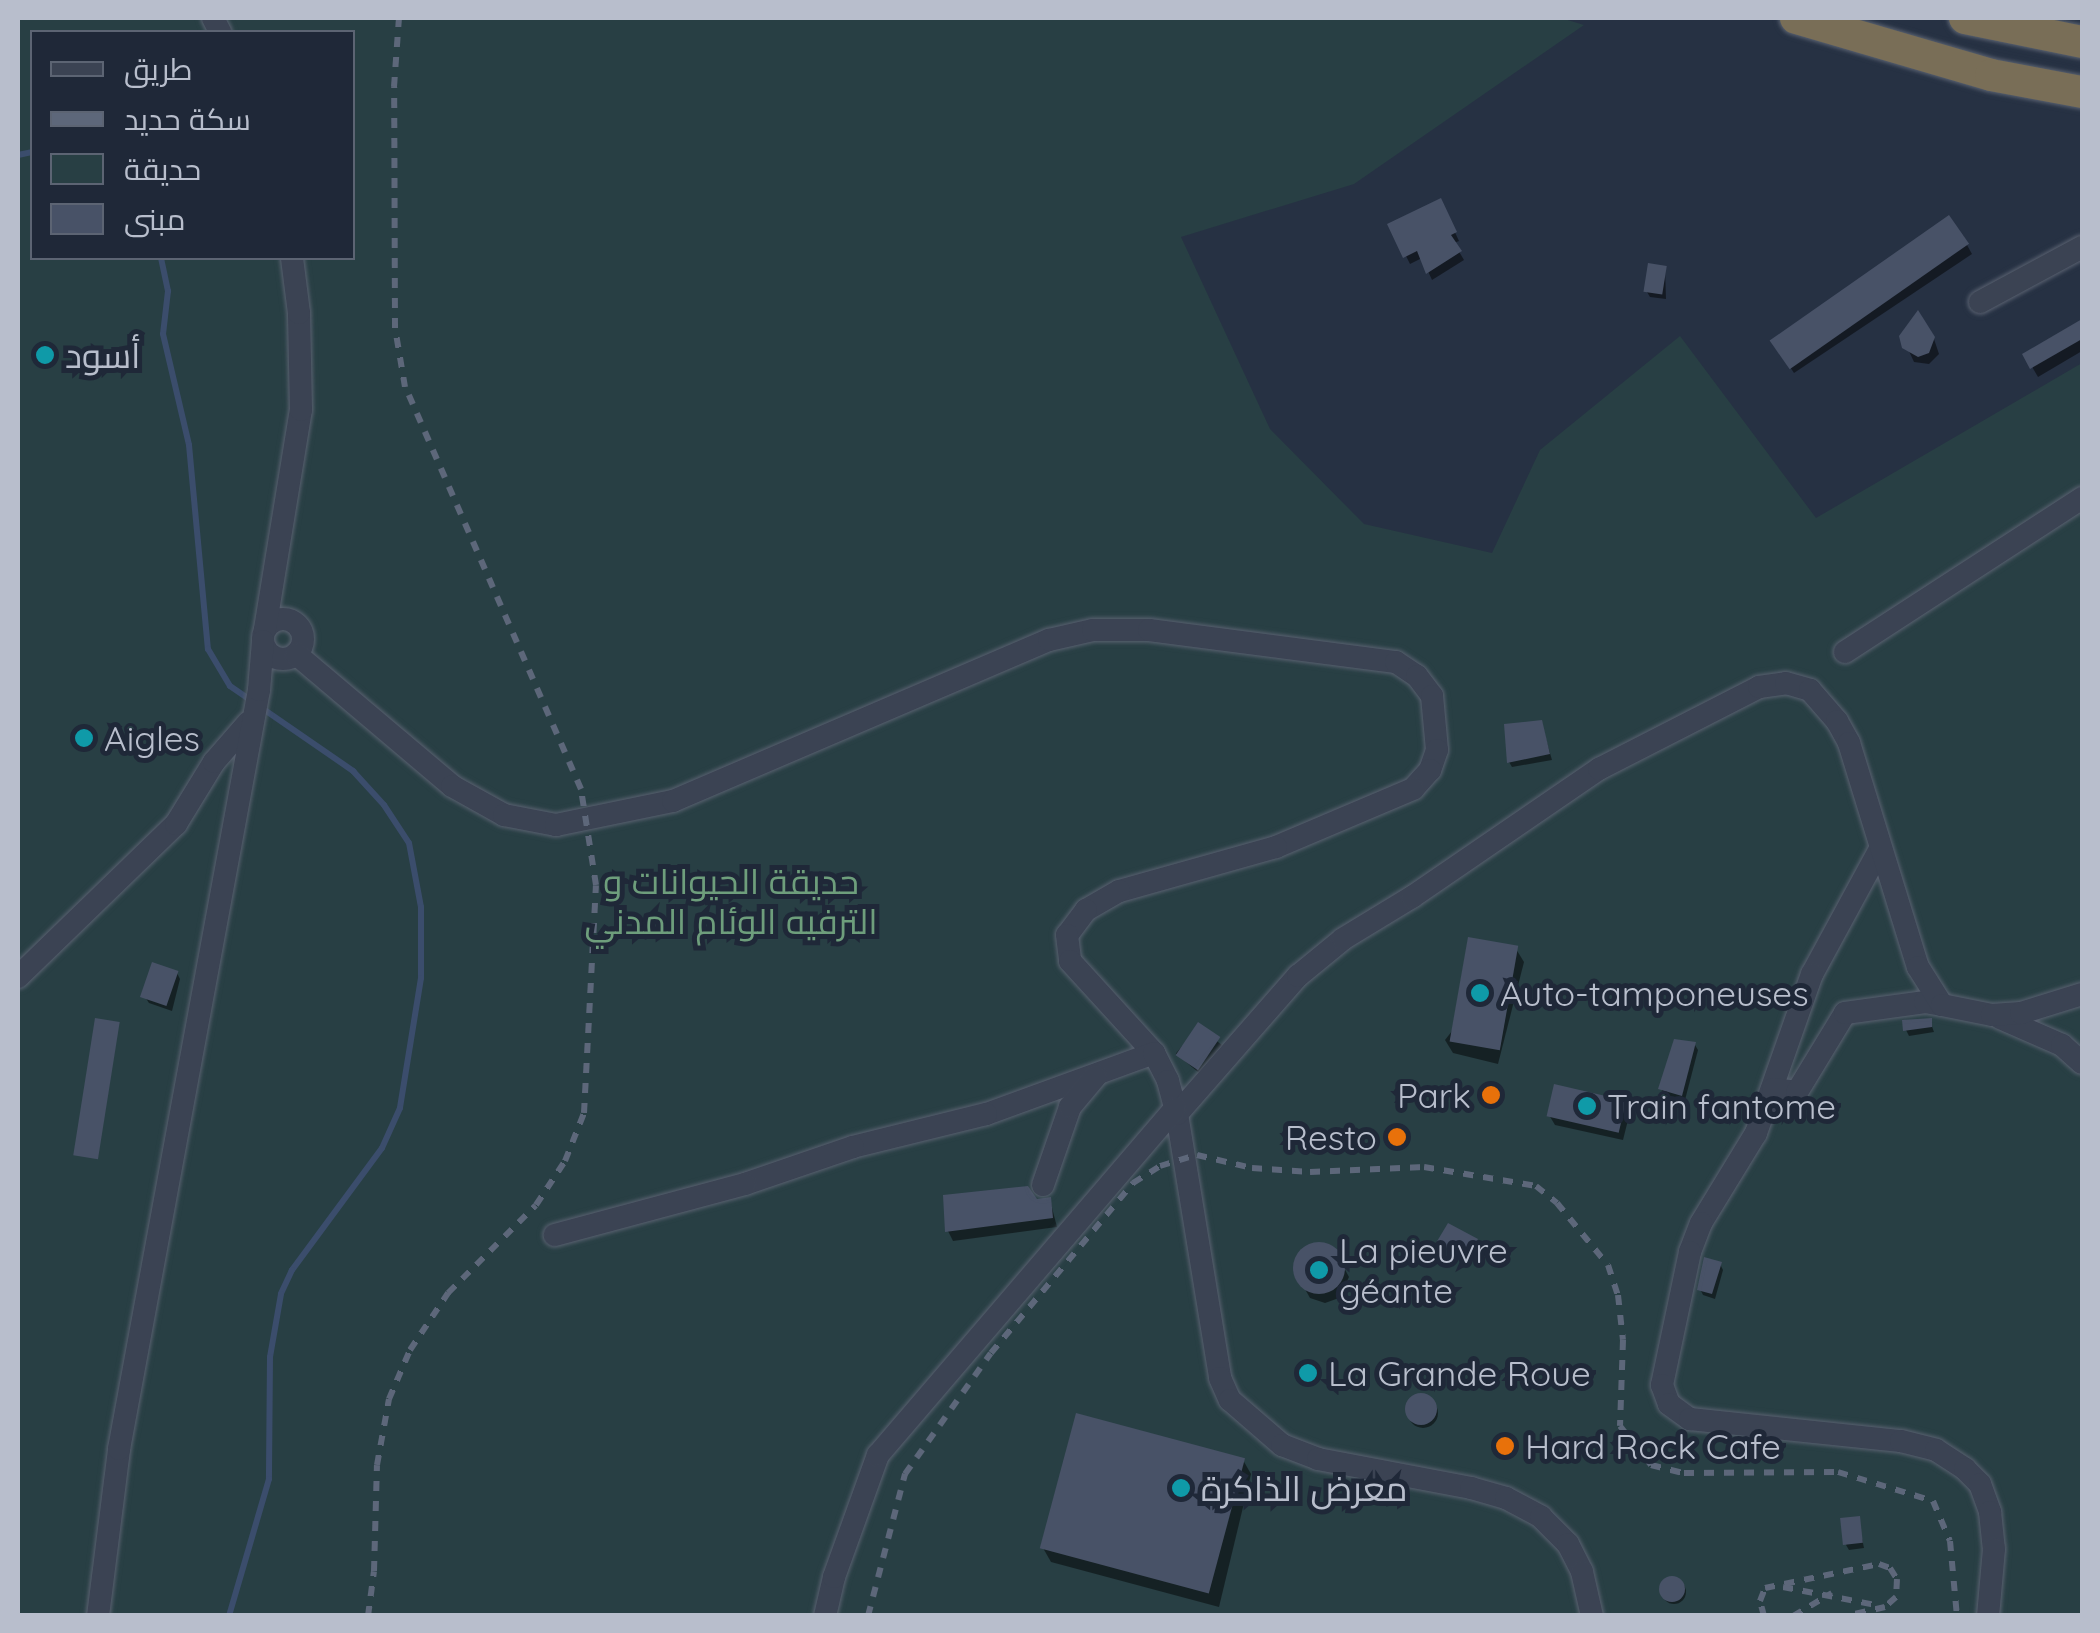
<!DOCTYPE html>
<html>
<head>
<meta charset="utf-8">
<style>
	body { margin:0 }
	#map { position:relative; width:2100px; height:1633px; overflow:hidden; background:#263143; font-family:Quicksand,Cairo,sans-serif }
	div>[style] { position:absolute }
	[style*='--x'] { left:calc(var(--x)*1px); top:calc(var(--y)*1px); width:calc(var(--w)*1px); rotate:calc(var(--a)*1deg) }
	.green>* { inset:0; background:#283f44 }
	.shadow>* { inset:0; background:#0007; transform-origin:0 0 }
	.round { border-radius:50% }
	.stream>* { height:6px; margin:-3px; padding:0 3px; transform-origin:3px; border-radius:3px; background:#3b4d6c }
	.building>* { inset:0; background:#485267; transform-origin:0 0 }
	.roads { filter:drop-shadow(0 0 2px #596170) drop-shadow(0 0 2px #596170) }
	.minor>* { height:22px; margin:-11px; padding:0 11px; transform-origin:11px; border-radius:11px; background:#3b4353 }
	.minor>.ring { margin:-11px; padding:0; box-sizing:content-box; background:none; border:22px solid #3b4353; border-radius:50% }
	.highway>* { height:32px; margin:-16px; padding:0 16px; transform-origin:16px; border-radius:16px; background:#796e57 }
	.rail>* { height:6px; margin-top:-3px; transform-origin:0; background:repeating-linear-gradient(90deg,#5d677a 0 10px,transparent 0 20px) }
	.dots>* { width:28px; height:28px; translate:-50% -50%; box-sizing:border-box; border:5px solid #1f2838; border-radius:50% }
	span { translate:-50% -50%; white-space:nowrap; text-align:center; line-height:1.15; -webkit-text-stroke:10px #1f2838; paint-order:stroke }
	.poi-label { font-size:35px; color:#b8becc }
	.left { translate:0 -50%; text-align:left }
	.right { translate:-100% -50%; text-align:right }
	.park-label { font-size:35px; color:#6e9e7c }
	.frame { position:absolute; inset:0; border:20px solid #b8becc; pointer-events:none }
	.legend { position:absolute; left:30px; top:30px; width:325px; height:230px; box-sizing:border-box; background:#1f2838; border:2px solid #5c6473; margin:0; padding:12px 18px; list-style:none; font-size:30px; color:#b8becc }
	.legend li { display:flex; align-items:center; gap:20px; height:50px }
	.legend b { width:50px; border:2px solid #5c6473 }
</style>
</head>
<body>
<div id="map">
	<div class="green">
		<div style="clip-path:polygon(evenodd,18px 18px,1561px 18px,1584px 25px,1354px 184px,1181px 237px,1270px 429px,1364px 524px,1492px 553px,1540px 450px,1680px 336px,1816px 518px,2082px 363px,2082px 1615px,18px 1615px,18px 18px,32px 32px,352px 32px,352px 258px,32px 258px,32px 32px)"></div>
	</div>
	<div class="shadow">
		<div style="clip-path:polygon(1444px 209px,1459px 241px,1454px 243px,1464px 260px,1432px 280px,1422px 258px,1410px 264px,1406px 256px)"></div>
		<div style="clip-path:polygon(1967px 245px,1972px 254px,1794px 373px,1776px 346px)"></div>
		<div style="clip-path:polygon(1665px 268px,1666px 299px,1650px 297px,1647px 292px)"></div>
		<div style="clip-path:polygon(2082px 322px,2082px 351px,2038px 377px,2025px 355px)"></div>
		<div style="clip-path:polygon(1932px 333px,1939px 354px,1929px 364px,1914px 362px,1902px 336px)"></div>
		<div style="clip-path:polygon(1541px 722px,1552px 760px,1512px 767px,1509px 762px)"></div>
		<div style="clip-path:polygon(1516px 949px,1524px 962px,1498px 1064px,1453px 1053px,1445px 1040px)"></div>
		<div style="clip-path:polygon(177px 973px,180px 979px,172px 1011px,149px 1003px,145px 997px)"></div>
		<div style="clip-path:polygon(1930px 1021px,1934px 1032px,1909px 1036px,1906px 1030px)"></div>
		<div style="left:1199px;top:1026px;width:30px;height:36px;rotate:40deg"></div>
		<div style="clip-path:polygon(1695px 1045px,1698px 1050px,1685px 1100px,1665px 1095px,1661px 1089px)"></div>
		<div style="clip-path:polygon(1624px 1103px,1630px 1112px,1623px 1140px,1555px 1125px,1549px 1115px)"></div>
		<div style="clip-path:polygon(1050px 1200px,1057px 1227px,953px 1241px,948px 1231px)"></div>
		<div style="clip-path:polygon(1476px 1241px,1479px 1246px,1471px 1260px,1439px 1243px)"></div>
		<div style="clip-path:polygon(1316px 1246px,1336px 1253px,1349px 1277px,1339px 1298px,1325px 1303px,1310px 1298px,1296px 1273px,1298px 1258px)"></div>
		<div style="clip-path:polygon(1720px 1264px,1723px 1270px,1715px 1299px,1703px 1295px,1700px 1289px)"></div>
		<div class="round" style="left:1408px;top:1398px;width:30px;height:30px"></div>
		<div style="clip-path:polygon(1243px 1460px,1251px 1474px,1219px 1607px,1051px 1562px,1043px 1548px)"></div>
		<div style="clip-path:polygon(1858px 1519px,1864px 1548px,1849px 1550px,1846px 1545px)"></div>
		<div class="round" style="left:1662px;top:1580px;width:24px;height:24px"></div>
	</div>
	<div class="stream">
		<div style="--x:18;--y:155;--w:14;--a:-12"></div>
		<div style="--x:161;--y:258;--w:34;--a:78"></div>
		<div style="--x:168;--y:291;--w:43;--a:96.6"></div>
		<div style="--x:163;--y:334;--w:114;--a:76.8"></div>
		<div style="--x:189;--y:445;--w:205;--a:84.7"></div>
		<div style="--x:208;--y:649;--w:43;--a:59.3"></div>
		<div style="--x:230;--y:686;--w:150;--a:34.6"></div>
		<div style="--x:353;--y:771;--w:46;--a:47.6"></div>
		<div style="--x:384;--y:805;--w:45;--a:56.7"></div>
		<div style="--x:409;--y:843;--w:65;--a:79.4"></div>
		<div style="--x:421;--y:907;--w:71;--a:90"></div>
		<div style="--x:421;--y:978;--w:132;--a:99.2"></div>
		<div style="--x:400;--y:1108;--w:44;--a:114.2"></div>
		<div style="--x:382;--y:1148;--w:152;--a:126.4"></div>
		<div style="--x:292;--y:1270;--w:26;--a:115"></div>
		<div style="--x:281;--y:1294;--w:64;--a:99.9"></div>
		<div style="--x:270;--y:1357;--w:122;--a:90.5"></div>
		<div style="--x:269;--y:1479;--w:143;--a:106.3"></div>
	</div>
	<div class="building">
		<div style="clip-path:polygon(1441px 198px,1457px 232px,1451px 235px,1462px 251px,1426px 274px,1417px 251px,1403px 258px,1387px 224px)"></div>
		<div style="left:1949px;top:215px;width:35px;height:219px;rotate:55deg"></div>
		<div style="left:1648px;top:263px;width:19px;height:29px;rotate:9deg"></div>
		<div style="clip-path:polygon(1918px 310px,1935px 337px,1929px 353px,1918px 357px,1902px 348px,1899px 336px)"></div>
		<div style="clip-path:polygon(2082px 319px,2082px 339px,2030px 369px,2022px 354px)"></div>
		<div style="clip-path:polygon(1542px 720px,1550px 754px,1507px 763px,1504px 724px)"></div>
		<div style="left:1468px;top:937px;width:51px;height:106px;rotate:10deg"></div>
		<div style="left:152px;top:962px;width:28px;height:37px;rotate:19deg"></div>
		<div style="left:95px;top:1018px;width:25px;height:139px;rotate:9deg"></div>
		<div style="clip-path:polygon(1932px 1018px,1932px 1027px,1903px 1031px,1902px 1020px)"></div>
		<div style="left:1198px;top:1022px;width:27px;height:40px;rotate:34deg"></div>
		<div style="clip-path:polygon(1674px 1039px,1696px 1042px,1682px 1096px,1658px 1089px)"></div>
		<div style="left:1554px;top:1084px;width:74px;height:33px;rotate:13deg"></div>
		<div style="clip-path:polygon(1028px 1186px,1037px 1199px,1051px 1197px,1053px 1218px,945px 1232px,943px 1195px)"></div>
		<div style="clip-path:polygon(1448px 1223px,1478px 1239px,1468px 1257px,1436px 1243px)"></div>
		<div class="round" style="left:1293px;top:1242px;width:52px;height:52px"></div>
		<div style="clip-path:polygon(1704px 1257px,1722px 1262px,1712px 1294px,1697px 1290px)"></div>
		<div class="round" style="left:1405px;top:1393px;width:32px;height:32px"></div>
		<div style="left:1076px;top:1413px;width:175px;height:140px;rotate:15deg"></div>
		<div style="left:1860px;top:1516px;width:27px;height:20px;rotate:84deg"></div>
		<div class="round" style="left:1659px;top:1576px;width:26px;height:26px"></div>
	</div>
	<div class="roads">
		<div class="minor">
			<div style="--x:213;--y:18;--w:16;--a:63"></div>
			<div style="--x:1980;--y:302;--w:116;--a:-28.3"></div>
			<div class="ring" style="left:263px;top:619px;width:18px;height:18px"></div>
			<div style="--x:265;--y:629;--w:222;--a:-80.7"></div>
			<div style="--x:301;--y:410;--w:97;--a:-91.2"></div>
			<div style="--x:299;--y:313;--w:55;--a:-97.3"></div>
			<div style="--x:1845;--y:652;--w:283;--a:-33"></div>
			<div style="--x:296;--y:654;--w:204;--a:40.2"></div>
			<div style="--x:452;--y:786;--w:60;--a:29.1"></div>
			<div style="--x:504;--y:815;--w:53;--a:10.9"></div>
			<div style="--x:556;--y:825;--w:119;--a:-11.6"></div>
			<div style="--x:673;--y:801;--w:409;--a:-23.2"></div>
			<div style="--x:1049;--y:640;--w:45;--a:-12.8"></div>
			<div style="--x:1093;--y:630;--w:56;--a:0"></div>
			<div style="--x:1149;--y:630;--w:249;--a:7.4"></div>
			<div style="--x:1396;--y:662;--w:25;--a:34"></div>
			<div style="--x:1417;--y:676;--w:25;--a:53"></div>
			<div style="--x:1432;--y:696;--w:54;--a:84.7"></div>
			<div style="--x:1437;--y:750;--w:21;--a:109"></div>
			<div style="--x:1430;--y:770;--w:25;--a:132"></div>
			<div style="--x:1413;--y:789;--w:149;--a:157.1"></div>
			<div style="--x:1276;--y:847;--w:163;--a:164.3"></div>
			<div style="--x:1119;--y:891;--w:38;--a:150"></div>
			<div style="--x:1086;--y:910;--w:31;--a:127"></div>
			<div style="--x:1067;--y:935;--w:26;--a:83"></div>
			<div style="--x:1070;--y:961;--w:125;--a:47.6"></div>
			<div style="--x:1154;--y:1053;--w:179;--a:160"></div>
			<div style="--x:986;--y:1114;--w:137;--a:166.1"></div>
			<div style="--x:853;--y:1147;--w:114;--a:161.1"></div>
			<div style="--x:745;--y:1184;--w:197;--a:165"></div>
			<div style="--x:1880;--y:849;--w:142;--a:118.5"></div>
			<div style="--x:1812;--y:974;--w:169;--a:109.4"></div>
			<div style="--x:1756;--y:1133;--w:105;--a:121.4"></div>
			<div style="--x:1701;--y:1223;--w:31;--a:111"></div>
			<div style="--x:1690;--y:1252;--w:136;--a:101.9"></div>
			<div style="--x:1662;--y:1385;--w:20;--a:70"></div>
			<div style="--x:1669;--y:1404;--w:26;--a:36"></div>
			<div style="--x:1690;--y:1419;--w:212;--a:6"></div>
			<div style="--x:1901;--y:1441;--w:36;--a:14"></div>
			<div style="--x:1936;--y:1450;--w:35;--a:33"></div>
			<div style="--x:1965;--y:1469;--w:21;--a:45"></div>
			<div style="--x:1980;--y:1484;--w:30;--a:70"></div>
			<div style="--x:1990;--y:1512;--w:37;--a:84"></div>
			<div style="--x:1994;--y:1549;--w:67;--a:95.1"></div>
			<div style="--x:18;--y:977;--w:220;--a:-44.1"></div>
			<div style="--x:176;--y:824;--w:73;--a:-58.5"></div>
			<div style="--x:214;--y:762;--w:52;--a:-48.9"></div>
			<div style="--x:2000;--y:1018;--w:68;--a:23.5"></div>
			<div style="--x:2062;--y:1045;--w:27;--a:42"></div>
			<div style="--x:1154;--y:1053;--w:31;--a:63"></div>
			<div style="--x:1168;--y:1081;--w:34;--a:75"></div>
			<div style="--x:1177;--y:1114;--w:267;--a:80.7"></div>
			<div style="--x:1220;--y:1378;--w:24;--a:66"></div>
			<div style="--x:1230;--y:1400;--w:69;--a:40.9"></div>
			<div style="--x:1282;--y:1445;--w:39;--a:21"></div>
			<div style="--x:1318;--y:1459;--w:156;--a:10.7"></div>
			<div style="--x:1471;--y:1488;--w:36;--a:16"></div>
			<div style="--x:1506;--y:1498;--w:40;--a:28"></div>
			<div style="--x:1541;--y:1517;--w:38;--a:45"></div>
			<div style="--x:1568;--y:1544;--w:31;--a:63"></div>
			<div style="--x:1582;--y:1572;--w:45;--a:77.2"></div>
			<div style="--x:1773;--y:1089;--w:24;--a:7"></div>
			<div style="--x:1797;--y:1092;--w:92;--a:-58.7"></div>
			<div style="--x:1845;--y:1013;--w:81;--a:-7.8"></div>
			<div style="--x:1925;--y:1002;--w:17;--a:10"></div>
			<div style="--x:1177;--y:1114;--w:184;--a:-48.8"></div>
			<div style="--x:1298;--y:976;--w:58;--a:-39.4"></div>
			<div style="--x:1343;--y:939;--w:81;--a:-31.3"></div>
			<div style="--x:1412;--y:897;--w:227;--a:-34.4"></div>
			<div style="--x:1599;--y:769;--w:180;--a:-27.1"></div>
			<div style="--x:1759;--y:687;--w:27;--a:-8"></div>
			<div style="--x:1786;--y:683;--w:25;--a:16"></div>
			<div style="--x:1810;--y:690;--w:41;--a:48.9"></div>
			<div style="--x:1837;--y:721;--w:25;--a:61"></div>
			<div style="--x:1849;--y:743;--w:234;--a:72.9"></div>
			<div style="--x:1918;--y:967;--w:45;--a:57.7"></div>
			<div style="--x:1942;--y:1005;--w:51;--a:11.3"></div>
			<div style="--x:1992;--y:1015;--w:29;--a:-4"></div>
			<div style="--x:2021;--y:1013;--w:64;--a:-17.3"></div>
			<div style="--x:1043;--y:1185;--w:83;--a:-70.9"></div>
			<div style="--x:1070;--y:1107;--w:40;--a:-50"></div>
			<div style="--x:98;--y:1616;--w:168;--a:-82.8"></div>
			<div style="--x:119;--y:1449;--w:772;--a:-79.55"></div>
			<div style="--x:259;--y:690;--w:49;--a:-85.3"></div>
			<div style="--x:825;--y:1616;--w:40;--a:-77"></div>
			<div style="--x:834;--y:1577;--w:130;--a:-70.2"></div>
			<div style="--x:878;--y:1455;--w:456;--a:-49.4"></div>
		</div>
		<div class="highway">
			<div style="--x:1796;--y:18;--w:203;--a:16.3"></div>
			<div style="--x:1991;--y:75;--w:93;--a:10.6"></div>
			<div style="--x:1965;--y:18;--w:119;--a:11.6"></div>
		</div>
	</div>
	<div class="rail">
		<div style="--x:1783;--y:1587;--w:95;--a:11"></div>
		<div style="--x:368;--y:1616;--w:45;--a:-82.4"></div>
		<div style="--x:374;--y:1571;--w:106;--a:-88.4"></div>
		<div style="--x:377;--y:1465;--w:67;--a:-79.7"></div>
		<div style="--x:389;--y:1399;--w:53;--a:-66.8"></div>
		<div style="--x:410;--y:1350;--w:69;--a:-56.3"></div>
		<div style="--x:448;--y:1293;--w:124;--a:-45"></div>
		<div style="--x:536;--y:1205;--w:53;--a:-56.6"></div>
		<div style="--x:565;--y:1161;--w:52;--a:-68.4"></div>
		<div style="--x:584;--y:1113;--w:228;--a:-87"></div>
		<div style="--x:596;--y:885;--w:97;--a:-98.9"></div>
		<div style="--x:581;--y:789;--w:439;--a:-113.6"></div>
		<div style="--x:405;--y:387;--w:60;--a:-99.6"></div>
		<div style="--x:395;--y:328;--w:241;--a:-90.2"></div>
		<div style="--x:394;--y:87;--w:69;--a:-85.9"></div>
		<div style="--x:868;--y:1616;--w:147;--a:-75.4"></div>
		<div style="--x:905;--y:1474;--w:148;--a:-54.6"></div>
		<div style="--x:991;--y:1353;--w:222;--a:-50.1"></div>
		<div style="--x:1133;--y:1183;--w:32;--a:-32"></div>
		<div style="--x:1160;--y:1166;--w:39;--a:-17"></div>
		<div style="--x:1197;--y:1155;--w:57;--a:13.3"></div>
		<div style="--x:1252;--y:1168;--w:58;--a:3.9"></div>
		<div style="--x:1310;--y:1172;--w:114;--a:-2.5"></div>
		<div style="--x:1424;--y:1167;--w:114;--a:9.6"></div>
		<div style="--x:1536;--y:1186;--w:27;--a:39"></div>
		<div style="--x:1557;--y:1203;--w:80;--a:50.6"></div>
		<div style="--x:1608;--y:1265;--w:32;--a:72"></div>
		<div style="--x:1618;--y:1295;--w:45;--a:83.7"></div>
		<div style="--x:1623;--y:1340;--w:86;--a:92"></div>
		<div style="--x:1620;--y:1426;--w:50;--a:51.5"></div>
		<div style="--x:1651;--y:1465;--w:34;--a:14"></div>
		<div style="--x:1684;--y:1473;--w:154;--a:-0.4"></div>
		<div style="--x:1838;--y:1472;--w:99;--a:17"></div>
		<div style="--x:1933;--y:1501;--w:43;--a:67"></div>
		<div style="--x:1950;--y:1541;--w:75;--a:84.7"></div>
		<div style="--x:1442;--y:1616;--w:45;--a:0"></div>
		<div style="--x:1764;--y:1616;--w:16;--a:-105"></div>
		<div style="--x:1760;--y:1601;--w:14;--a:-69"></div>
		<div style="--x:1765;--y:1588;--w:116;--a:-11.9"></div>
		<div style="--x:1879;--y:1564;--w:12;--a:20"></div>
		<div style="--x:1890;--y:1568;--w:13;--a:58"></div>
		<div style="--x:1897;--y:1579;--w:18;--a:93"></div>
		<div style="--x:1896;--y:1597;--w:15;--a:138"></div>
		<div style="--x:1885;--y:1607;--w:39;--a:167"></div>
		<div style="--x:1793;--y:1616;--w:45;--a:-30.5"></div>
	</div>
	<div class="dots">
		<div style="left:45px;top:355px;background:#0f9aa8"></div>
		<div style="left:84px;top:738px;background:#0f9aa8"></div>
		<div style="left:1480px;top:993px;background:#0f9aa8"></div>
		<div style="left:1491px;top:1095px;background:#e8710a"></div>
		<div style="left:1587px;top:1106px;background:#0f9aa8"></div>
		<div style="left:1397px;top:1137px;background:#e8710a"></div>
		<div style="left:1319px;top:1270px;background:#0f9aa8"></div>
		<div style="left:1308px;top:1373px;background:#0f9aa8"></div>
		<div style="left:1505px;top:1446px;background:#e8710a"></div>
		<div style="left:1181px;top:1488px;background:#0f9aa8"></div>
	</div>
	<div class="poi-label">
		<span class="left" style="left:65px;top:355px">أسود</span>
		<span class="left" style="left:104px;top:738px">Aigles</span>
		<span class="left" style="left:1500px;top:993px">Auto-tamponeuses</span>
		<span class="right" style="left:1471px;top:1095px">Park</span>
		<span class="left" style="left:1607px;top:1106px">Train fantome</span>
		<span class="right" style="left:1377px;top:1137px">Resto</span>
		<span class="left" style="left:1339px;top:1270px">La pieuvre<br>géante</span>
		<span class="left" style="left:1328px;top:1373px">La Grande Roue</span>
		<span class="left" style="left:1525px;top:1446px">Hard Rock Cafe</span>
		<span class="left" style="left:1201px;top:1488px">معرض الذاكرة</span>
	</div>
	<div class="park-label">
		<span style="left:731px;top:901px">حديقة الحيوانات و<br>الترفيه الوئام المدني</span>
	</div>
	<div class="frame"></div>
	<ul class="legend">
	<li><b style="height:12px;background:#3b4353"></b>طريق</li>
	<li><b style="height:12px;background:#5d677a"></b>سكة حديد</li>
	<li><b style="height:28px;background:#283f44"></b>حديقة</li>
	<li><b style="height:28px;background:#485267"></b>مبنى</li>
	</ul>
</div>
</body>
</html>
